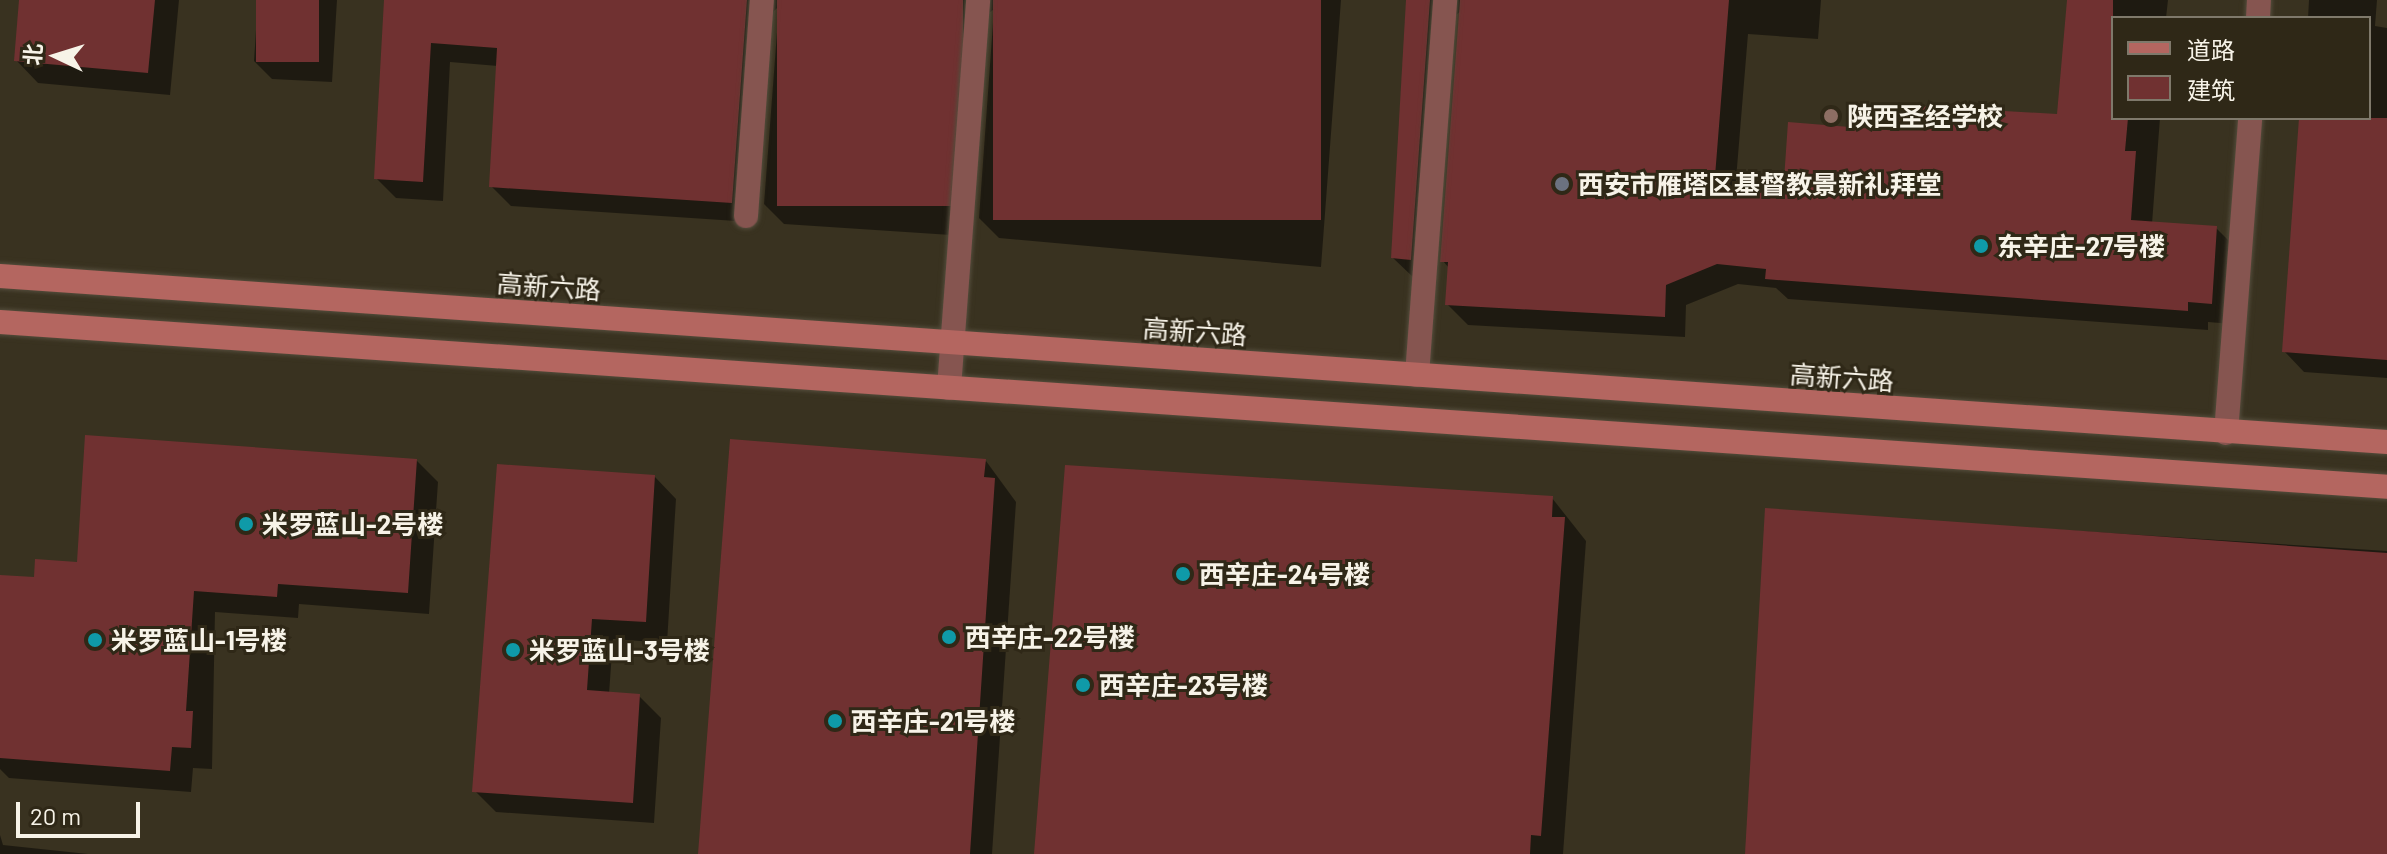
<!DOCTYPE html>
<html>
<head>
<meta charset="utf-8">
<style>
	body { margin:0 }
	#map { position:relative; width:2387px; height:854px; overflow:hidden; background:#393220; font-family:Barlow,"Noto Sans SC",sans-serif }
	div>[style] { position:absolute }
	[style*='--x'] { left:calc(var(--x)*1px); top:calc(var(--y)*1px); width:calc(var(--w)*1px); rotate:calc(var(--a)*1deg) }
	.shadow>* { inset:0; background:#0007 }
	.building>* { inset:0; background:#703131; transform-origin:0 0 }
	.roads { filter:drop-shadow(0 0 2px #544d3c) drop-shadow(0 0 2px #544d3c) }
	.street>* { height:24px; margin:-12px; padding:0 12px; transform-origin:12px; border-radius:12px; background:#865550 }
	.secondary>* { height:24px; margin:-12px; padding:0 12px; transform-origin:12px; border-radius:12px; background:#b46660 }
	.dots>* { width:22px; height:22px; translate:-50% -50%; box-sizing:border-box; border:4px solid #2f2817; border-radius:50% }
	span { translate:-50% -50%; white-space:nowrap; text-align:center; line-height:1.15; -webkit-text-stroke:6px #2f2817; paint-order:stroke }
	.poi-label { font-size:26px; color:#f7f3e8; font-weight:700 }
	.left { translate:0 -50%; text-align:left }
	.street-label { font-size:26px; color:#f7f3e8 }
	.legend { position:absolute; left:2111px; top:16px; width:260px; height:104px; box-sizing:border-box; background:#2f2817; border:2px solid #7f796b; margin:0; padding:10px 14px; list-style:none; font-size:24px; color:#f7f3e8 }
	.legend li { display:flex; align-items:center; gap:16px; height:40px }
	.legend b { width:40px; border:2px solid #7f796b }
	.north { position:absolute; left:16px; top:16px; width:80px; height:80px; -webkit-text-stroke:6px #2f2817; paint-order:stroke; rotate:274deg; font-size:22px; font-weight:700; line-height:32px; text-align:center; color:#f7f3e8 }
	.north::after { content:''; display:block; margin:auto; width:28px; height:36px; background:#f7f3e8; clip-path:polygon(50% 0,100% 100%,50% 72%,0 100%) }
	.scale { position:absolute; left:16px; top:802px; width:124px; height:36px; box-sizing:border-box; border:4px solid #f7f3e8; border-top:0; padding-left:10px; font-size:24px; line-height:28px; white-space:nowrap; color:#f7f3e8; -webkit-text-stroke:6px #2f2817; paint-order:stroke }
</style>
</head>
<body>
<div id="map">
	<div class="shadow">
		<div style="clip-path:polygon(21px 0,179px 0,170px 95px,38px 83px,16px 60px)"></div>
		<div style="clip-path:polygon(258px 0,337px 0,332px 82px,272px 79px,254px 61px)"></div>
		<div style="clip-path:polygon(386px 0,1341px 0,1321px 267px,999px 238px,979px 218px,994px 9px,982px 19px,966px 236px,784px 224px,764px 204px,779px 6px,766px 19px,751px 222px,511px 206px,491px 186px,498px 66px,450px 62px,443px 201px,396px 198px,376px 178px)"></div>
		<div style="clip-path:polygon(1410px 0,1821px 0,1818px 39px,1748px 34px,1735px 192px,1785px 196px,1901px 134px,2058px 116px,2068px 0,2168px 0,2166px 18px,2113px 18px,2113px 118px,2160px 118px,2152px 224px,2216px 228px,2237px 249px,2232px 324px,2208px 322px,2208px 330px,1788px 299px,1776px 288px,1738px 284px,1686px 305px,1685px 337px,1468px 325px,1447px 304px,1449px 268px,1443px 261px,1461px 11px,1450px 20px,1414px 278px,1393px 258px)"></div>
		<div style="clip-path:polygon(2309px 0,2377px 0,2375px 26px,2387px 28px,2387px 378px,2304px 372px,2284px 351px,2301px 118px,2369px 118px,2369px 18px,2308px 18px)"></div>
		<div style="clip-path:polygon(416px 460px,438px 482px,429px 614px,299px 604px,298px 618px,215px 612px,212px 769px,193px 768px,191px 792px,9px 778px,0 769px,0 577px,36px 579px)"></div>
		<div style="clip-path:polygon(986px 461px,1016px 502px,992px 854px,700px 854px)"></div>
		<div style="clip-path:polygon(655px 477px,676px 499px,667px 643px,613px 639px,609px 694px,639px 696px,661px 718px,654px 823px,496px 812px,475px 791px)"></div>
		<div style="clip-path:polygon(1552px 498px,1586px 541px,1563px 854px,1036px 854px)"></div>
		<div style="clip-path:polygon(1767px 511px,2387px 551px,2387px 854px,1746px 854px)"></div>
		<div style="clip-path:polygon(0 835px,3px 845px,88px 854px,0 854px)"></div>
	</div>
	<div class="building">
		<div style="clip-path:polygon(19px 0,155px 0,148px 73px,14px 61px)"></div>
		<div style="left:256px;top:0;width:63px;height:62px"></div>
		<div style="clip-path:polygon(384px 0,747px 0,732px 203px,489px 187px,497px 48px,431px 43px,423px 182px,374px 179px)"></div>
		<div style="left:777px;top:0;width:186px;height:206px"></div>
		<div style="left:993px;top:0;width:328px;height:220px"></div>
		<div style="clip-path:polygon(1406px 0,1430px 0,1411px 260px,1391px 258px)"></div>
		<div style="clip-path:polygon(1460px 0,1729px 0,1714px 189px,1783px 194px,1788px 122px,1899px 131px,1901px 105px,2057px 114px,2067px 0,2113px 0,2113px 118px,2128px 118px,2125px 151px,2136px 151px,2131px 220px,2217px 226px,2212px 304px,2188px 302px,2188px 311px,1765px 279px,1766px 269px,1717px 264px,1666px 285px,1665px 317px,1445px 305px,1448px 262px,1440px 262px)"></div>
		<div style="clip-path:polygon(2299px 118px,2387px 118px,2387px 360px,2282px 352px)"></div>
		<div style="clip-path:polygon(85px 435px,417px 459px,408px 593px,278px 584px,277px 597px,194px 591px,186px 711px,193px 711px,191px 748px,172px 747px,170px 771px,0 758px,0 575px,34px 577px,35px 559px,77px 562px)"></div>
		<div style="clip-path:polygon(730px 439px,986px 459px,984px 477px,995px 478px,970px 854px,698px 854px)"></div>
		<div style="clip-path:polygon(497px 464px,655px 475px,646px 622px,592px 619px,587px 690px,640px 694px,633px 803px,472px 792px)"></div>
		<div style="clip-path:polygon(1065px 465px,1553px 496px,1552px 517px,1565px 517px,1541px 836px,1531px 835px,1530px 854px,1034px 854px)"></div>
		<div style="clip-path:polygon(1765px 508px,2387px 553px,2387px 854px,1745px 854px)"></div>
	</div>
	<div class="roads">
		<div class="street">
			<div style="--x:2258;--y:18;--w:18;--a:-87"></div>
			<div style="--x:746;--y:216;--w:217;--a:-85.8"></div>
			<div style="--x:1417;--y:375;--w:376;--a:-85.7"></div>
			<div style="--x:949;--y:388;--w:389;--a:-85.7"></div>
			<div style="--x:2226;--y:433;--w:316;--a:-85.6"></div>
		</div>
		<div class="secondary">
			<div style="--x:0;--y:276;--w:2393;--a:3.98"></div>
			<div style="--x:0;--y:322;--w:2393;--a:3.95"></div>
		</div>
	</div>
	<div class="dots">
		<div style="left:1831px;top:116px;background:#8d6e63"></div>
		<div style="left:1562px;top:184px;background:#6b7280"></div>
		<div style="left:1981px;top:246px;background:#0f9aa8"></div>
		<div style="left:246px;top:524px;background:#0f9aa8"></div>
		<div style="left:1183px;top:574px;background:#0f9aa8"></div>
		<div style="left:949px;top:637px;background:#0f9aa8"></div>
		<div style="left:95px;top:640px;background:#0f9aa8"></div>
		<div style="left:513px;top:650px;background:#0f9aa8"></div>
		<div style="left:1083px;top:685px;background:#0f9aa8"></div>
		<div style="left:835px;top:721px;background:#0f9aa8"></div>
	</div>
	<div class="poi-label">
		<span class="left" style="left:1847px;top:116px">陕西圣经学校</span>
		<span class="left" style="left:1578px;top:184px">西安市雁塔区基督教景新礼拜堂</span>
		<span class="left" style="left:1997px;top:246px">东辛庄-27号楼</span>
		<span class="left" style="left:262px;top:524px">米罗蓝山-2号楼</span>
		<span class="left" style="left:1199px;top:574px">西辛庄-24号楼</span>
		<span class="left" style="left:965px;top:637px">西辛庄-22号楼</span>
		<span class="left" style="left:111px;top:640px">米罗蓝山-1号楼</span>
		<span class="left" style="left:529px;top:650px">米罗蓝山-3号楼</span>
		<span class="left" style="left:1099px;top:685px">西辛庄-23号楼</span>
		<span class="left" style="left:851px;top:721px">西辛庄-21号楼</span>
	</div>
	<div class="street-label">
		<span style="left:549px;top:286px;rotate:4deg">高新六路</span>
		<span style="left:1195px;top:331px;rotate:4deg">高新六路</span>
		<span style="left:1842px;top:377px;rotate:4deg">高新六路</span>
	</div>
	<ul class="legend">
	<li><b style="height:10px;background:#b46660"></b>道路</li>
	<li><b style="height:22px;background:#703131"></b>建筑</li>
	</ul>
	<div class="north">北</div>
	<div class="scale">20 m</div>
</div>
</body>
</html>
